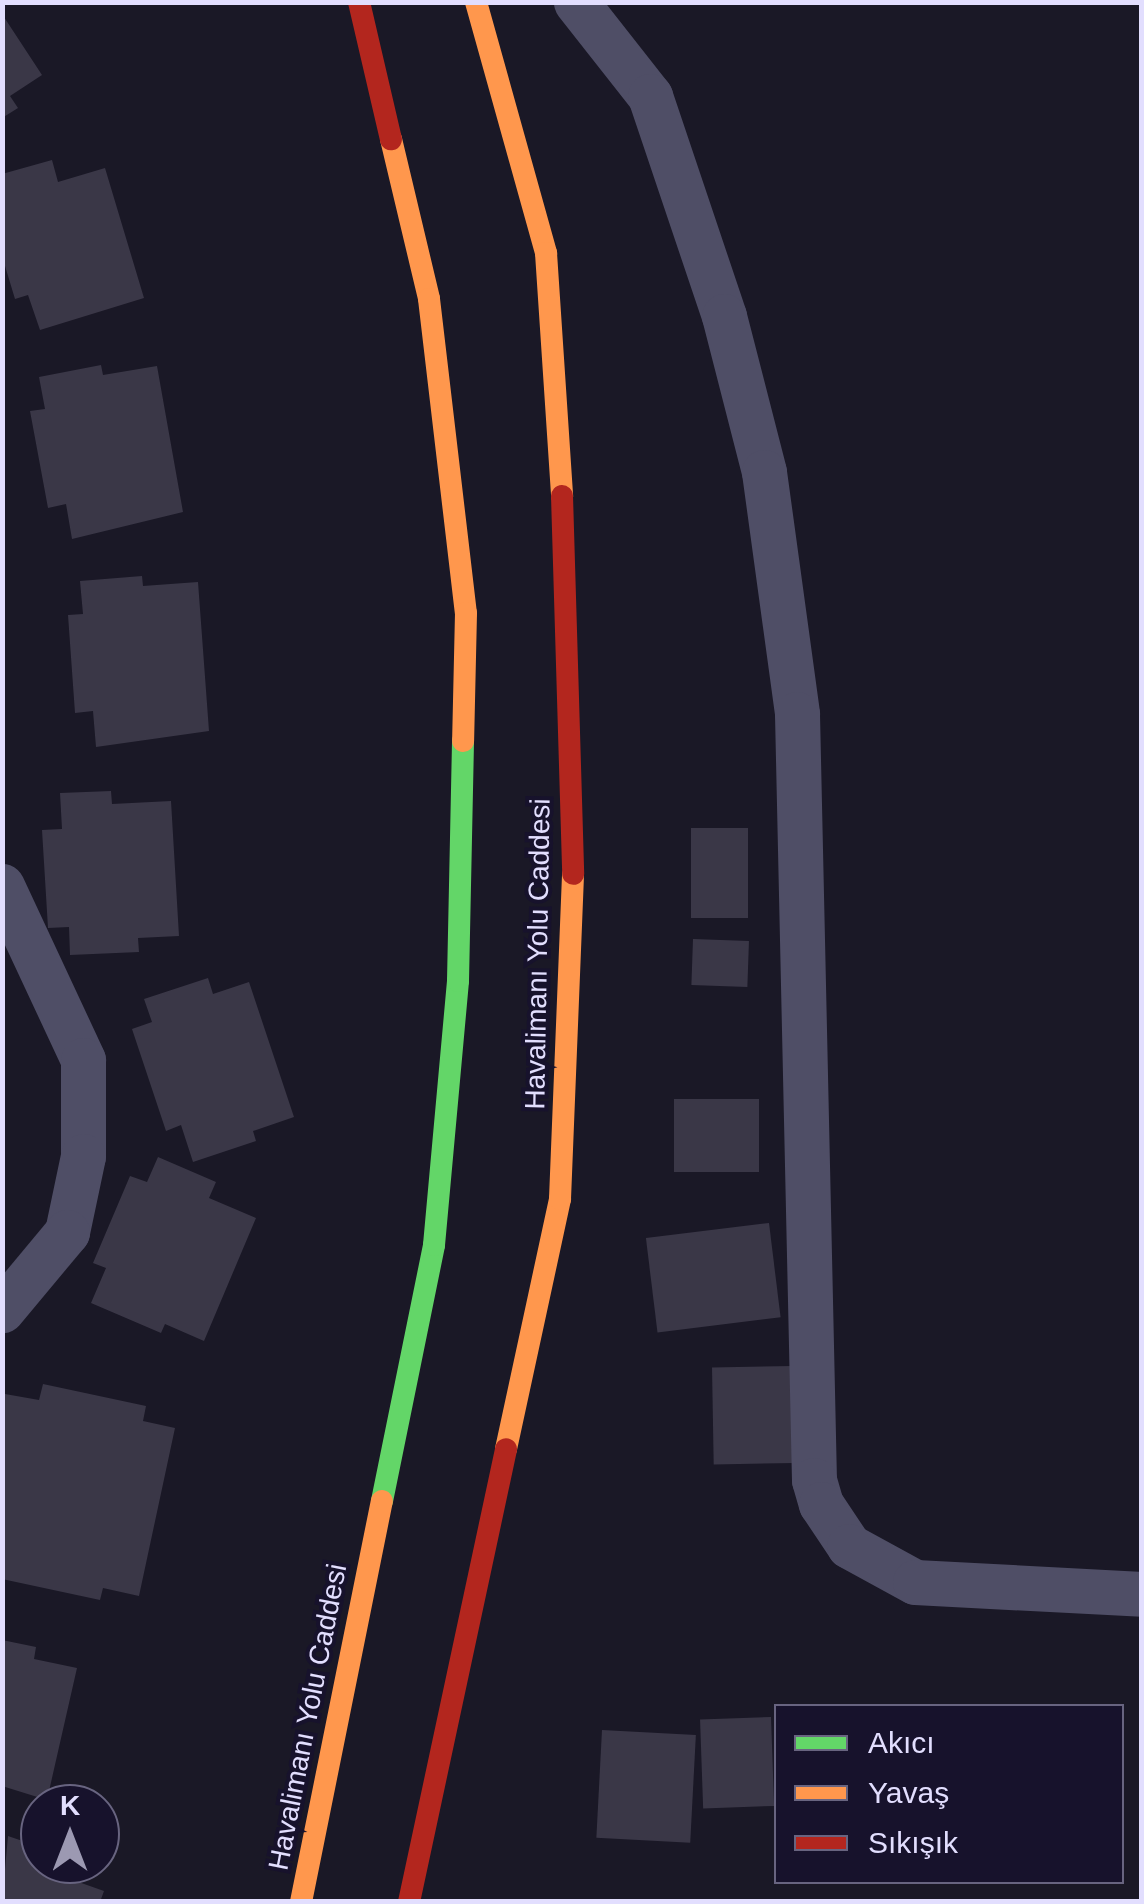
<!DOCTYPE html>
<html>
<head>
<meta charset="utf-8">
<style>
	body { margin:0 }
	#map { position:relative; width:1144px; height:1904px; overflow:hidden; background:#1a1826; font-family:Arial,sans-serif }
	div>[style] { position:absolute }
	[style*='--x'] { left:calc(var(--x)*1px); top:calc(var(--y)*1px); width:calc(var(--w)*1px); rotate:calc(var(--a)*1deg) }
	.building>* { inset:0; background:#3a3747; transform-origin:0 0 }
	.street>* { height:45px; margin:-22.5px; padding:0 22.5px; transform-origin:22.5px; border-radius:22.5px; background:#4f4e66 }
	.fast>* { height:22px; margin:-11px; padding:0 11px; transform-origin:11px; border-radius:11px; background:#63d668 }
	.slow>* { height:22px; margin:-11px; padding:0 11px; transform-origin:11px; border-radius:11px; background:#ff974d }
	.jam>* { height:22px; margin:-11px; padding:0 11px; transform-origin:11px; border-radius:11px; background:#b3261e }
	span { translate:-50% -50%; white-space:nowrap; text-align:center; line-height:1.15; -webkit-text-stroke:8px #17122c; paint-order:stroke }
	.street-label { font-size:28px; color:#e2defe }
	.frame { position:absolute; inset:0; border:5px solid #e2defe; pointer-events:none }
	.legend { position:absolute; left:774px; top:1704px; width:350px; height:180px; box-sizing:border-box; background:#17122c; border:2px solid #686480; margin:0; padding:12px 18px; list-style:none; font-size:30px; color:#e2defe }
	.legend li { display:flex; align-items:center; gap:20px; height:50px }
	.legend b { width:50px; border:2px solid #686480 }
	.north { position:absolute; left:20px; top:1784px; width:100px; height:100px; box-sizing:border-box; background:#17122c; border:2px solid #686480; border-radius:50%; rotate:0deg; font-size:28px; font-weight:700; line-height:40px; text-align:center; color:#e2defe }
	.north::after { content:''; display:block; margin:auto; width:35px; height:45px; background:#9c99b2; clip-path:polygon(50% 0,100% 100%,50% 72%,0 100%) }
</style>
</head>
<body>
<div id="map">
	<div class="building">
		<div style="clip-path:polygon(2px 14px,42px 75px,10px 96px,18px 108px,2px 118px)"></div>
		<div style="clip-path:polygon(52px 160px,58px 182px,105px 168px,144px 298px,40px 330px,28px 295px,15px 299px,2px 256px,2px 174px)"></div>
		<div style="clip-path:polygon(101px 365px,103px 375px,157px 366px,183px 512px,72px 539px,66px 504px,48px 508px,30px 411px,45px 409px,39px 377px)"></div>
		<div style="clip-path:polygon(142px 576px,143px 586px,198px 582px,209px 731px,96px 747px,93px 711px,75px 713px,68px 615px,83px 614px,80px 581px)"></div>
		<div style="clip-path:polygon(111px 791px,112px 804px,171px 801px,179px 936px,138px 938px,139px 952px,70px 955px,69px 927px,48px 928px,42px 830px,62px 829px,60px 793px)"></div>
		<div style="left:691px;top:828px;width:57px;height:90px"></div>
		<div style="left:693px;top:939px;width:56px;height:46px;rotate:2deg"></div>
		<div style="clip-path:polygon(208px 978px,213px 994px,249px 982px,294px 1117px,253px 1131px,256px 1141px,193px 1162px,181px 1125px,166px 1131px,132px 1029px,152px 1022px,144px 999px)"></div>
		<div style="left:759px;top:1099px;width:73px;height:85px;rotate:90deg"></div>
		<div style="clip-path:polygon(158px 1157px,216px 1182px,209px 1198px,256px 1218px,204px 1341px,165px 1324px,161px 1333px,91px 1303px,106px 1268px,93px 1263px,130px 1176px,147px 1182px)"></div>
		<div style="left:769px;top:1223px;width:95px;height:124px;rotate:83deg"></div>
		<div style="left:793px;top:1366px;width:97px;height:81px;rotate:89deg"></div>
		<div style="clip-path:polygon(43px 1384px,146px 1406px,143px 1421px,175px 1428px,139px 1596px,103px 1588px,100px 1600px,2px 1579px,2px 1407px,5px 1394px,39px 1400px)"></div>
		<div style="clip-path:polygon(2px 1640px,36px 1647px,34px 1659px,77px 1668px,47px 1800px,2px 1786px)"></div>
		<div style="left:771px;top:1717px;width:89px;height:71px;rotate:88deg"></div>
		<div style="left:602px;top:1730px;width:94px;height:108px;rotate:3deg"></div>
		<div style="clip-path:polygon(8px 1836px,40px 1847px,40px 1864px,76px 1864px,70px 1879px,104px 1891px,100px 1902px,2px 1902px)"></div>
	</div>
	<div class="street">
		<div style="--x:576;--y:2;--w:120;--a:51.8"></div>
		<div style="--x:650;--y:96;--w:232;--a:71.4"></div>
		<div style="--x:724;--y:316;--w:161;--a:75.6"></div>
		<div style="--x:764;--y:472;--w:244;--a:82.2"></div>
		<div style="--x:797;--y:714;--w:766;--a:88.73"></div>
		<div style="--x:814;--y:1480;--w:25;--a:74"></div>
		<div style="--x:821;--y:1504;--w:50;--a:56.3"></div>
		<div style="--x:849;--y:1546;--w:75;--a:28.6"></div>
		<div style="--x:915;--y:1582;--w:227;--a:3"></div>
		<div style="--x:2;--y:886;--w:192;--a:65"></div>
		<div style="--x:83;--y:1060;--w:96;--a:90"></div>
		<div style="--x:83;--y:1156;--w:78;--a:101.9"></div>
		<div style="--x:67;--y:1232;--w:102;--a:129.8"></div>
	</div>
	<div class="fast">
		<div style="--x:382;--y:1501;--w:261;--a:-78.5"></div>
		<div style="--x:434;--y:1245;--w:265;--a:-84.8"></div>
		<div style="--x:458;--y:981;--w:240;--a:-88.8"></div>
	</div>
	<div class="slow">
		<div style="--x:476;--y:2;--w:261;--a:74.4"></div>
		<div style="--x:546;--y:253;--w:244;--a:86.2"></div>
		<div style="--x:391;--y:139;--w:164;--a:76.6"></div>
		<div style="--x:429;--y:299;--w:316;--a:83.3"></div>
		<div style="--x:466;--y:613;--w:128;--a:91.3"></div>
		<div style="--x:506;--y:1449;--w:256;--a:-77.8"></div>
		<div style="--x:560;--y:1199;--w:325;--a:-87.7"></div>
		<div style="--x:301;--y:1902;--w:409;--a:-78.6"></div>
	</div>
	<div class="jam">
		<div style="--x:359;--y:2;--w:141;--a:76.9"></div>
		<div style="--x:562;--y:496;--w:378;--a:88.3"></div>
		<div style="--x:409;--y:1902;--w:463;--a:-77.9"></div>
	</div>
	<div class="street-label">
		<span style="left:538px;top:954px;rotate:-89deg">Havalimanı Yolu Caddesi</span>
		<span style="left:308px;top:1717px;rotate:-79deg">Havalimanı Yolu Caddesi</span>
	</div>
	<div class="frame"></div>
	<ul class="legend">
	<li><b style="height:12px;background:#63d668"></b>Akıcı</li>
	<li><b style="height:12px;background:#ff974d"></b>Yavaş</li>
	<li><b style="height:12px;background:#b3261e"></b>Sıkışık</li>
	</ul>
	<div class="north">K</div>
</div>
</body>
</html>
